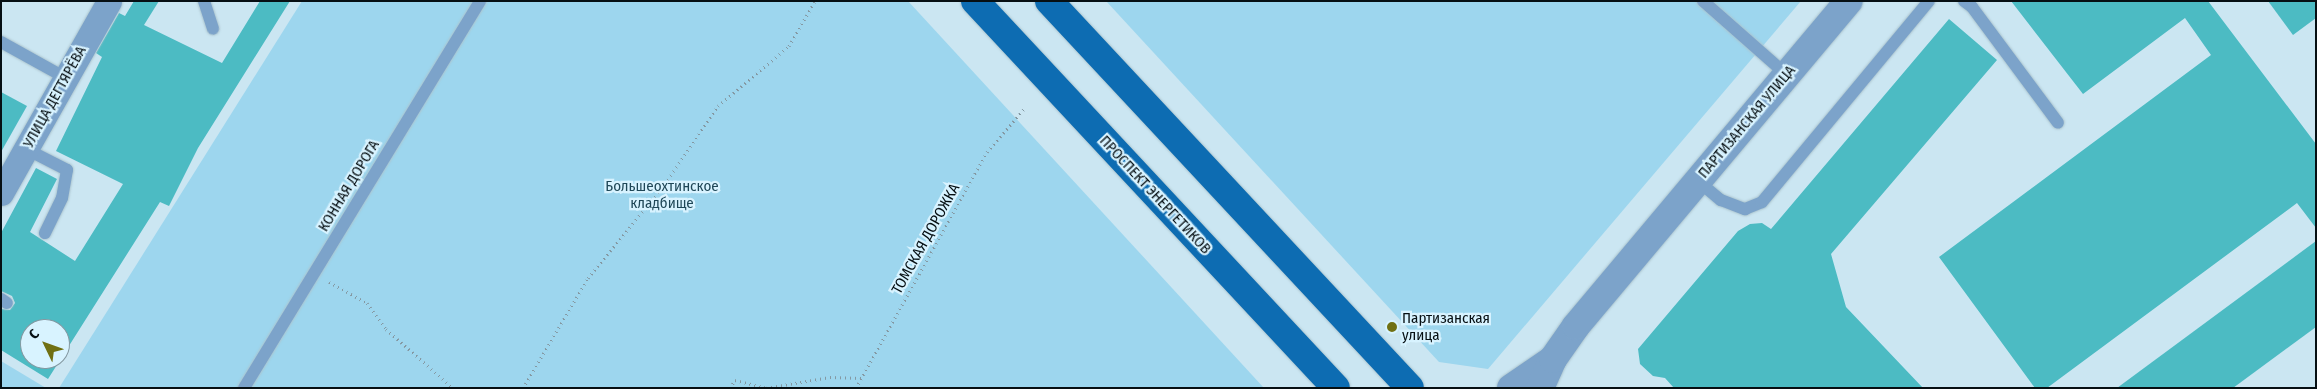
<!DOCTYPE html>
<html>
<head>
<meta charset="utf-8">
<style>
	body { margin:0 }
	#map { position:relative; width:2317px; height:389px; overflow:hidden; background:#cbe6f2; font-family:"Fira Sans Condensed",sans-serif }
	div>[style] { position:absolute }
	[style*='--x'] { left:calc(var(--x)*1px); top:calc(var(--y)*1px); width:calc(var(--w)*1px); rotate:calc(var(--a)*1deg) }
	.green>* { inset:0; background:#9dd6ee }
	.building>* { inset:0; background:#4cbbc3 }
	.path>* { height:3px; margin-top:-1.5px; transform-origin:0; background:repeating-linear-gradient(90deg,#8498a2 0 1px,transparent 0 5px) }
	.roads { filter:drop-shadow(0 0 1px #abc4ce) drop-shadow(0 0 1px #abc4ce) }
	.service>* { height:12px; margin:-6px; padding:0 6px; transform-origin:6px; border-radius:6px; background:#7ca3ca }
	.minor>* { height:25px; margin:-12.5px; padding:0 12.5px; transform-origin:12.5px; border-radius:12.5px; background:#7ca3ca }
	.tertiary>* { height:28px; margin:-14px; padding:0 14px; transform-origin:14px; border-radius:14px; background:#7ca3ca }
	.primary>* { height:28px; margin:-14px; padding:0 14px; transform-origin:14px; border-radius:14px; background:#0d6cb2 }
	.dots>* { width:14px; height:14px; translate:-50% -50%; box-sizing:border-box; border:2px solid #d8f3ff; border-radius:50% }
	span { translate:-50% -50%; white-space:nowrap; text-align:center; line-height:1.15; -webkit-text-stroke:4.5px #d8f3ff; paint-order:stroke }
	.street-label { font-size:15px; color:#060f13 }
	.park-label { font-size:15px; color:#1f4757 }
	.poi-label { font-size:15px; color:#060f13 }
	.left { translate:0 -50%; text-align:left }
	.frame { position:absolute; inset:0; border:2px solid #060f13; pointer-events:none }
	.north { position:absolute; left:20px; top:319px; width:50px; height:50px; box-sizing:border-box; background:#d8f3ff; border:1px solid #8498a1; border-radius:50%; rotate:312deg; font-size:14px; font-weight:700; line-height:20px; text-align:center; color:#060f13 }
	.north::after { content:''; display:block; margin:auto; width:18px; height:22px; background:#707013; clip-path:polygon(50% 0,100% 100%,50% 72%,0 100%) }
</style>
</head>
<body>
<div id="map">
	<div class="green">
		<div style="clip-path:polygon(302px 1px,908px 1px,1264px 388px,59px 388px)"></div>
		<div style="clip-path:polygon(1106px 1px,1801px 1px,1488px 369px,1439px 362px)"></div>
		<div style="clip-path:polygon(1px 361px,46px 388px,1px 388px)"></div>
	</div>
	<div class="building">
		<div style="clip-path:polygon(evenodd,134px 1px,159px 1px,144px 25px,222px 63px,260px 1px,290px 1px,198px 148px,169px 206px,160px 202px,48px 379px,1px 350px,1px 309px,10px 310px,15px 303px,12px 296px,1px 291px,1px 233px,36px 168px,57px 179px,30px 232px,75px 261px,123px 184px,56px 151px,102px 57px,96px 53px,119px 13px,125px 16px,134px 1px,30px 329px,60px 329px,60px 359px,30px 359px,30px 329px)"></div>
		<div style="clip-path:polygon(2011px 1px,2208px 1px,2316px 144px,2316px 228px,2297px 203px,2047px 388px,2035px 388px,1939px 257px,2211px 55px,2185px 18px,2083px 94px)"></div>
		<div style="clip-path:polygon(2268px 1px,2316px 1px,2316px 18px,2293px 35px)"></div>
		<div style="clip-path:polygon(1949px 19px,1997px 60px,1831px 254px,1846px 307px,1923px 388px,1674px 388px,1665px 378px,1653px 376px,1640px 364px,1638px 349px,1738px 231px,1750px 224px,1762px 223px,1771px 229px)"></div>
		<div style="clip-path:polygon(1px 92px,27px 106px,1px 152px)"></div>
		<div style="clip-path:polygon(2316px 241px,2316px 327px,2233px 388px,2117px 388px)"></div>
	</div>
	<div class="path">
		<div style="--x:329;--y:282;--w:43;--a:28.9"></div>
		<div style="--x:367;--y:303;--w:32;--a:54"></div>
		<div style="--x:386;--y:329;--w:89;--a:41.4"></div>
		<div style="--x:523;--y:388;--w:128;--a:-59.4"></div>
		<div style="--x:588;--y:278;--w:117;--a:-50.6"></div>
		<div style="--x:662;--y:188;--w:99;--a:-55.7"></div>
		<div style="--x:718;--y:106;--w:93;--a:-40.2"></div>
		<div style="--x:789;--y:46;--w:52;--a:-60"></div>
		<div style="--x:730;--y:388;--w:9;--a:-58"></div>
		<div style="--x:735;--y:380;--w:32;--a:14"></div>
		<div style="--x:766;--y:388;--w:65;--a:-9.8"></div>
		<div style="--x:830;--y:377;--w:32;--a:2"></div>
		<div style="--x:856;--y:388;--w:270;--a:-61"></div>
		<div style="--x:987;--y:152;--w:58;--a:-49.2"></div>
	</div>
	<div class="roads">
		<div class="service">
			<div style="--x:204;--y:1;--w:29;--a:72"></div>
			<div style="--x:1703;--y:1;--w:112;--a:41.4"></div>
			<div style="--x:1964;--y:1;--w:10;--a:37"></div>
			<div style="--x:1972;--y:7;--w:144;--a:53.4"></div>
			<div style="--x:1;--y:42;--w:74;--a:29"></div>
			<div style="--x:26;--y:149;--w:46;--a:27.1"></div>
			<div style="--x:67;--y:170;--w:28;--a:100"></div>
			<div style="--x:62;--y:198;--w:39;--a:116"></div>
			<div style="--x:1698;--y:181;--w:30;--a:40"></div>
			<div style="--x:1721;--y:200;--w:26;--a:21"></div>
			<div style="--x:1745;--y:209;--w:18;--a:-22"></div>
			<div style="--x:1762;--y:202;--w:261;--a:-50.3"></div>
			<div style="--x:1;--y:299;--w:7;--a:34"></div>
			<div style="--x:244;--y:388;--w:453;--a:-58.6"></div>
		</div>
		<div class="minor">
			<div style="--x:1;--y:193;--w:220;--a:-60.6"></div>
		</div>
		<div class="tertiary">
			<div style="--x:1511;--y:388;--w:50;--a:-34.3"></div>
			<div style="--x:1540;--y:388;--w:32;--a:-66"></div>
			<div style="--x:1553;--y:359;--w:40;--a:-55.1"></div>
			<div style="--x:1576;--y:326;--w:424;--a:-50"></div>
		</div>
		<div class="primary">
			<div style="--x:975;--y:1;--w:529;--a:46.99"></div>
			<div style="--x:1049;--y:1;--w:529;--a:46.99"></div>
		</div>
	</div>
	<div class="dots">
		<div style="left:1392px;top:327px;background:#707013"></div>
	</div>
	<div class="street-label">
		<span style="left:55px;top:97px;rotate:-61deg">УЛИЦА ДЕГТЯРЁВА</span>
		<span style="left:1747px;top:122px;rotate:-50deg">ПАРТИЗАНСКАЯ УЛИЦА</span>
		<span style="left:349px;top:186px;rotate:-59deg">КОННАЯ ДОРОГА</span>
		<span style="left:1155px;top:195px;rotate:47deg">ПРОСПЕКТ ЭНЕРГЕТИКОВ</span>
		<span style="left:926px;top:239px;rotate:-61deg">ТОМСКАЯ ДОРОЖКА</span>
	</div>
	<div class="park-label">
		<span style="left:662px;top:195px">Большеохтинское<br>кладбище</span>
	</div>
	<div class="poi-label">
		<span class="left" style="left:1402px;top:327px">Партизанская<br>улица</span>
	</div>
	<div class="frame"></div>
	<div class="north">С</div>
</div>
</body>
</html>
